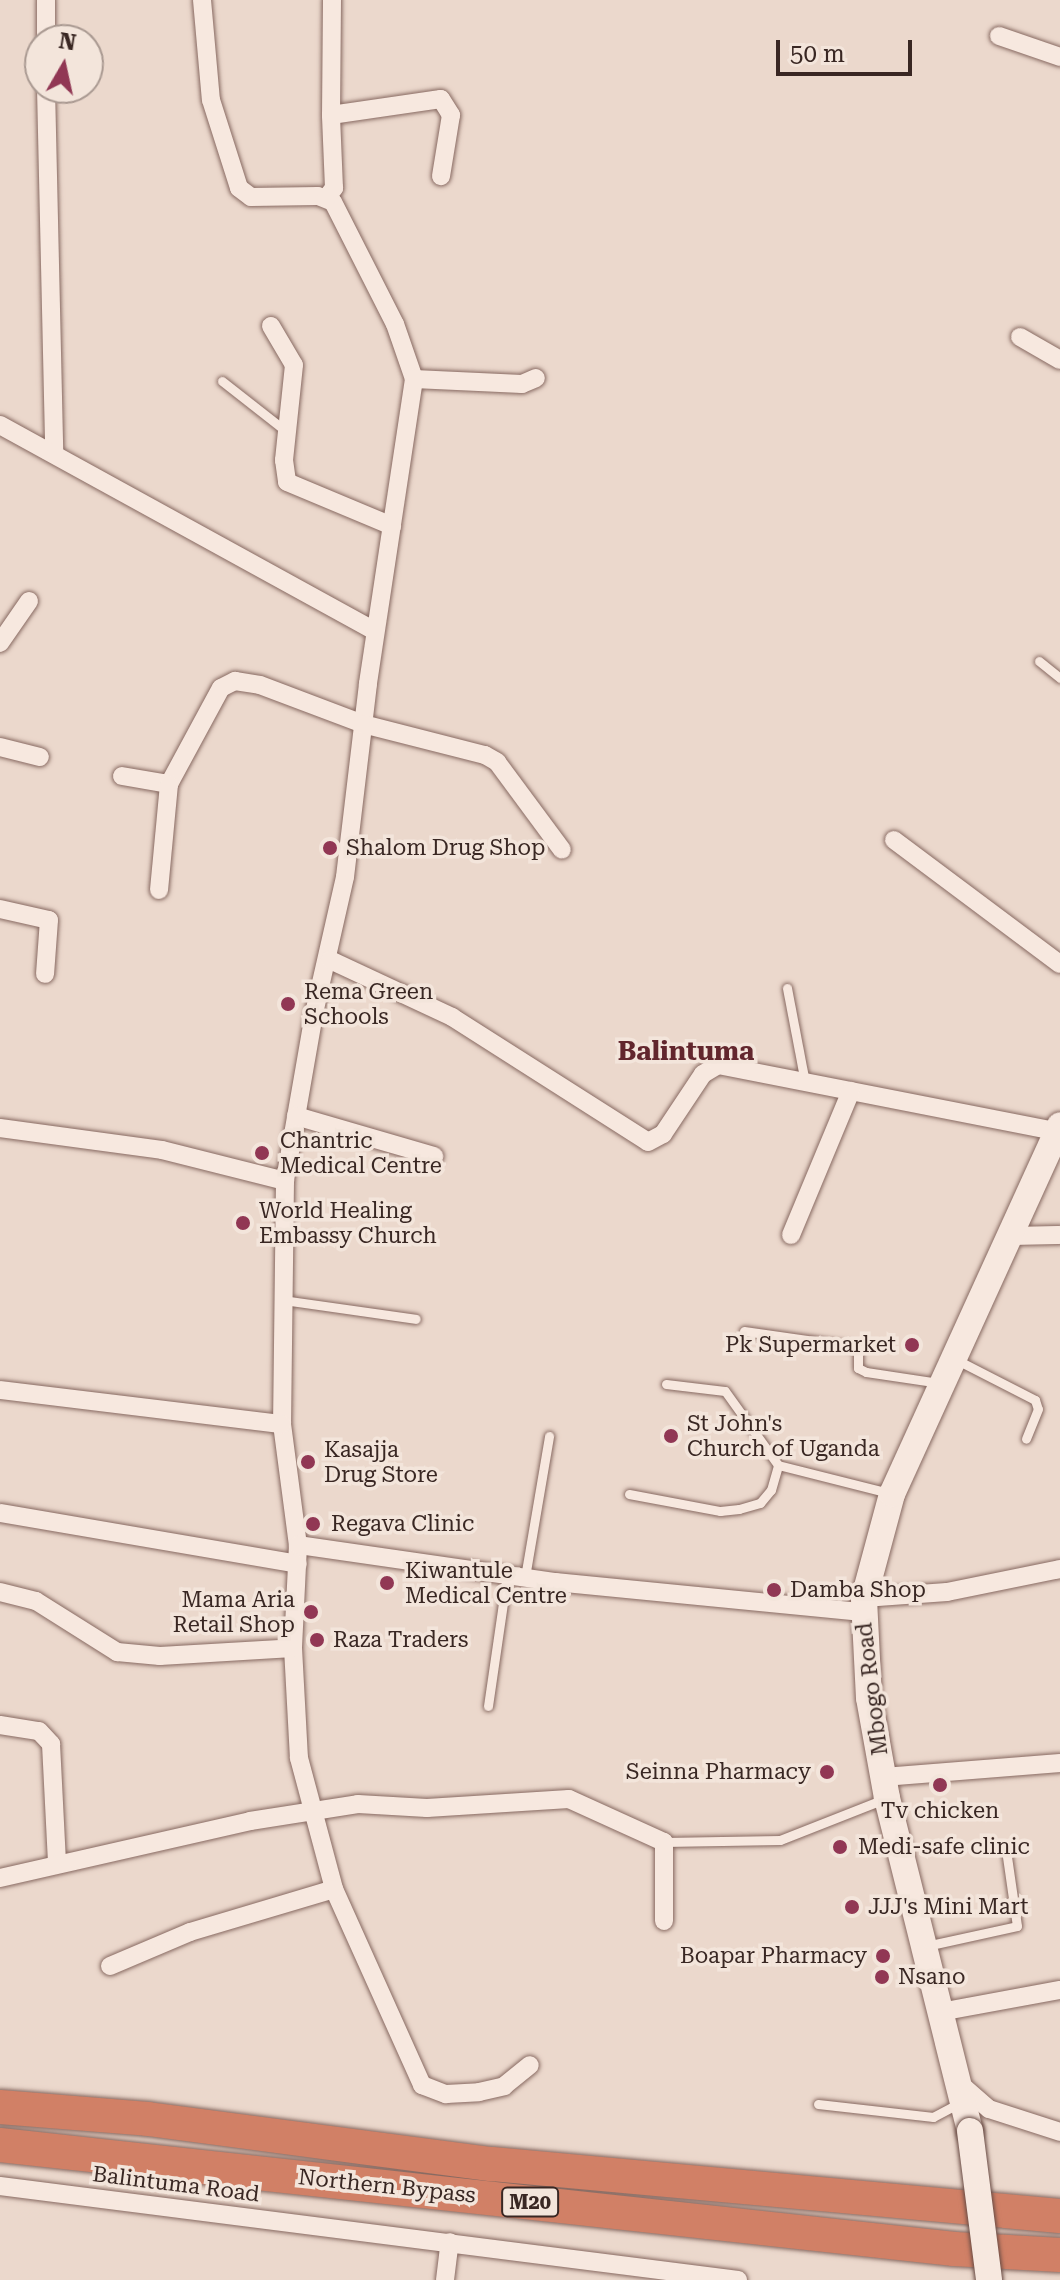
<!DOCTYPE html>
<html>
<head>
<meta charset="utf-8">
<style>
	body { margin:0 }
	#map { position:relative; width:1060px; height:2280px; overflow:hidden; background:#ebd8cc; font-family:"Roboto Serif",serif }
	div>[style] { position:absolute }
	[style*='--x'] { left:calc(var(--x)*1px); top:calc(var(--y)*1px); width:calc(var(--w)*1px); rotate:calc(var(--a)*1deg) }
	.roads { filter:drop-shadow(0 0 2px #876961) drop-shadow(0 0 2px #876961) }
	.lane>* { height:9px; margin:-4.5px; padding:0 4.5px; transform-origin:4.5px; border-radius:4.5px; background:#f7e8df }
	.street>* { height:18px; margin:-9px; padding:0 9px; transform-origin:9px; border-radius:9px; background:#f7e8df }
	.secondary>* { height:26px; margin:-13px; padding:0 13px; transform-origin:13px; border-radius:13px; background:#f7e8df }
	.highway>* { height:34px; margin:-17px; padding:0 17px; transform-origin:17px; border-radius:17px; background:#d18066 }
	.bridges { filter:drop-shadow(0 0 2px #694b44) drop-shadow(0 0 2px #694b44) }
	.secondary-bridge>* { height:26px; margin:-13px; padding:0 13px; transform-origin:13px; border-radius:13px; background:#f7e8df }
	.dots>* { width:22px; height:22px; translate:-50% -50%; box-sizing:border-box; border:4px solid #f3e5db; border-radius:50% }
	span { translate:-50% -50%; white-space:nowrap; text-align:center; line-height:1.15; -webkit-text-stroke:7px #f3e5db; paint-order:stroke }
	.shield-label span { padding:2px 6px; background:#f3e5db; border:2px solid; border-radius:6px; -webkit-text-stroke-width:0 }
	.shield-label { font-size:20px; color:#392723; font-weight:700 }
	.poi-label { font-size:22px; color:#392723 }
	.left { translate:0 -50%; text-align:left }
	.right { translate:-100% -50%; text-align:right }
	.street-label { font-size:22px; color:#392723 }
	.quarter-label { font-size:26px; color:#62262d; font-weight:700 }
	.north { position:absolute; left:24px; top:24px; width:80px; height:80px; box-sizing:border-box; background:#f3e5db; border:2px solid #a99991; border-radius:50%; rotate:9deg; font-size:22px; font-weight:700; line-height:32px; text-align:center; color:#392723 }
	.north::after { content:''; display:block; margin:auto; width:28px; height:36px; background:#913754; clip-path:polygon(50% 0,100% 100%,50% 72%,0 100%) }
	.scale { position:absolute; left:776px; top:40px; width:136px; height:36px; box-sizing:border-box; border:4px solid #392723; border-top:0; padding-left:10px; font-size:24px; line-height:28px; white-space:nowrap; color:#392723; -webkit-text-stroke:6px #f3e5db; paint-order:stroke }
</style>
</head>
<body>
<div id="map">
	<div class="roads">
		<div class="lane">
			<div style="--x:222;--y:381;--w:83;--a:38.1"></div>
			<div style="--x:1039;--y:661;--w:27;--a:39"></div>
			<div style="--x:787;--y:988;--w:96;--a:79.2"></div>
			<div style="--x:283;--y:1300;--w:134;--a:8.1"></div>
			<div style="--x:744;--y:1331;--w:106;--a:8.1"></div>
			<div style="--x:849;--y:1346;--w:9;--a:18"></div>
			<div style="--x:858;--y:1349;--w:19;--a:90"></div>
			<div style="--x:858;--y:1368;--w:9;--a:27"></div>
			<div style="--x:866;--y:1372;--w:75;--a:8.5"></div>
			<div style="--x:955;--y:1359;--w:90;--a:27.1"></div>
			<div style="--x:1035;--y:1400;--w:9;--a:72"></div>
			<div style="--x:1038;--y:1409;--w:32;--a:112"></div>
			<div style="--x:666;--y:1384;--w:59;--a:6.8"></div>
			<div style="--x:725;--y:1391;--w:91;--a:54.4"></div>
			<div style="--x:629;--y:1494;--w:93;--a:10.6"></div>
			<div style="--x:720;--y:1511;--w:19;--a:-6"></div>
			<div style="--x:739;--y:1509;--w:22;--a:-16"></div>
			<div style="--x:760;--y:1503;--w:17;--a:-50"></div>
			<div style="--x:771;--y:1490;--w:26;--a:-74"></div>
			<div style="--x:778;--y:1465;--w:114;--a:14.2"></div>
			<div style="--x:525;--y:1577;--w:143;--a:-80.3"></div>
			<div style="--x:488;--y:1706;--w:132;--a:-81.7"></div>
			<div style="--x:664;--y:1842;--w:116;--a:-1"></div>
			<div style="--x:780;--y:1840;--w:112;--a:-21.5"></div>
			<div style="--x:926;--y:1946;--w:93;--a:-12.4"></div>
			<div style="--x:1017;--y:1926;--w:77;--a:-98.2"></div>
			<div style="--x:818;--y:2104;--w:116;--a:6.4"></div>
			<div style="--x:933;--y:2117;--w:30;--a:-28"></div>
		</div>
		<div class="street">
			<div style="--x:46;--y:0;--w:40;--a:90"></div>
			<div style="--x:202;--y:0;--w:100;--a:84.9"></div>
			<div style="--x:211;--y:100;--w:92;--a:72.3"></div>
			<div style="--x:239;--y:188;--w:15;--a:37"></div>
			<div style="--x:251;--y:197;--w:67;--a:-0.9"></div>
			<div style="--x:318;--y:196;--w:16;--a:22"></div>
			<div style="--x:333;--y:202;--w:137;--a:63.1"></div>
			<div style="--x:395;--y:324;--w:58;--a:70.9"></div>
			<div style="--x:414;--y:379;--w:308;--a:98.6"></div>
			<div style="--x:368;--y:684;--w:194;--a:96.8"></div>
			<div style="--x:345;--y:877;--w:140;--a:102.8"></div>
			<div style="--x:314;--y:1014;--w:169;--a:99.9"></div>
			<div style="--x:285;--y:1181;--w:243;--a:90.7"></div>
			<div style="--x:282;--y:1424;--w:122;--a:82.5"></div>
			<div style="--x:298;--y:1545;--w:103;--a:92.8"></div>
			<div style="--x:293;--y:1648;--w:110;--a:86.9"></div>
			<div style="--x:299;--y:1758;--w:136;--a:75"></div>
			<div style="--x:334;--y:1889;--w:215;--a:65.8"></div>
			<div style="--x:422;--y:2085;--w:26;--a:21"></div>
			<div style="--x:446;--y:2094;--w:33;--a:-3"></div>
			<div style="--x:479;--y:2092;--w:26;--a:-13"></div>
			<div style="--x:504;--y:2086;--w:33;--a:-39"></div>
			<div style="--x:999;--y:36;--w:65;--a:19"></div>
			<div style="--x:46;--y:88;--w:366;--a:88.7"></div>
			<div style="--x:331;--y:115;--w:115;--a:-89.5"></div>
			<div style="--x:326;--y:198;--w:13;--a:-51"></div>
			<div style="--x:334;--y:188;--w:73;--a:-92.4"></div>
			<div style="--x:331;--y:115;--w:111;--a:-8.3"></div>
			<div style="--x:441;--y:99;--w:19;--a:58"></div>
			<div style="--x:451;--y:115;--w:62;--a:99.3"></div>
			<div style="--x:271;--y:326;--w:45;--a:59.5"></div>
			<div style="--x:294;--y:365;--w:96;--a:96"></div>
			<div style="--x:284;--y:460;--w:22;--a:82"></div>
			<div style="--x:287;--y:482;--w:114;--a:22.7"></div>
			<div style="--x:1020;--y:337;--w:46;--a:29.9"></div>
			<div style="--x:414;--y:379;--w:108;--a:2.7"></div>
			<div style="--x:522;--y:384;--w:15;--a:-23"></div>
			<div style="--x:0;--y:425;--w:428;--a:28.8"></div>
			<div style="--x:0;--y:643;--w:51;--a:-55.4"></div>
			<div style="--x:0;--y:747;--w:41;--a:14"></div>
			<div style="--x:122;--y:776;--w:48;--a:9.7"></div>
			<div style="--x:169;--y:784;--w:109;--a:-61.6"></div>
			<div style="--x:221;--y:688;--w:16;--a:-27"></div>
			<div style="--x:235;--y:681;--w:25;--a:9"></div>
			<div style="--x:260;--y:685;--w:110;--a:20.7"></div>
			<div style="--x:363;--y:724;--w:126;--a:14.3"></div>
			<div style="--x:485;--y:755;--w:14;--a:30"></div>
			<div style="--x:497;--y:762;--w:109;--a:53.5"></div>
			<div style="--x:894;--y:840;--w:207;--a:36.8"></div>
			<div style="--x:159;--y:890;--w:106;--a:-84.6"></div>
			<div style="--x:0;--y:909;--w:50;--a:12.7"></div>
			<div style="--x:49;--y:920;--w:54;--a:94.2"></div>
			<div style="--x:330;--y:960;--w:135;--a:25"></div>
			<div style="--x:452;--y:1017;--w:232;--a:32.5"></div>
			<div style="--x:648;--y:1142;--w:17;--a:-28"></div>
			<div style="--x:663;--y:1134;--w:72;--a:-56.3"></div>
			<div style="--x:703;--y:1074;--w:17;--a:-31"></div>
			<div style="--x:718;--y:1065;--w:349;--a:11.1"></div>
			<div style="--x:296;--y:1116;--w:144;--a:16.2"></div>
			<div style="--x:0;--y:1128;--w:163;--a:7.7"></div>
			<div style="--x:162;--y:1150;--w:127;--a:14.1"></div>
			<div style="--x:791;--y:1235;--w:156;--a:-67.4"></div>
			<div style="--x:1009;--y:1236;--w:51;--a:-1.1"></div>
			<div style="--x:0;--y:1390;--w:284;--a:6.9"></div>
			<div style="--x:0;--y:1513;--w:302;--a:9.7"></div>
			<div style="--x:298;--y:1545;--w:260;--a:8.2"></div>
			<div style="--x:555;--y:1582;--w:309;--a:5.6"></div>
			<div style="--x:0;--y:1592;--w:37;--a:14"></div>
			<div style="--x:36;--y:1601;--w:96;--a:32.2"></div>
			<div style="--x:117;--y:1652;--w:43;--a:5.3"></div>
			<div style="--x:160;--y:1656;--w:133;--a:-3.4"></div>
			<div style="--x:864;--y:1598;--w:83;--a:-4.1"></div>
			<div style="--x:947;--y:1592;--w:115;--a:-11.5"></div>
			<div style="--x:0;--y:1725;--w:39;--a:9"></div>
			<div style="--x:39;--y:1731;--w:18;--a:47"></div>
			<div style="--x:51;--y:1744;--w:118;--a:87.1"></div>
			<div style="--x:883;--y:1777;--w:178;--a:-4.5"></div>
			<div style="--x:0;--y:1878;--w:256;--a:-12.8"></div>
			<div style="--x:250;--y:1821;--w:109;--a:-8.9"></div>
			<div style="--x:358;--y:1804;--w:69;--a:3.3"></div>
			<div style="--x:427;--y:1808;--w:142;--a:-3.6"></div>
			<div style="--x:569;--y:1799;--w:104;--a:24.4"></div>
			<div style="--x:664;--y:1842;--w:79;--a:90"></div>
			<div style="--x:110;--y:1966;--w:87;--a:-23"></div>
			<div style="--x:190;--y:1932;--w:150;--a:-16.6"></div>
			<div style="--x:940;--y:2012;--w:122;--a:-10.4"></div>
			<div style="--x:958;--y:2082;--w:41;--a:41.1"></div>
			<div style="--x:989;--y:2109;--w:75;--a:17.9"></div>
			<div style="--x:0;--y:2186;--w:744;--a:7.26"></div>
			<div style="--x:445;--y:2280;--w:38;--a:-83"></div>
		</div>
		<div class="secondary">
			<div style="--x:970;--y:2131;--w:343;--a:-104"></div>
			<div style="--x:887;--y:1798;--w:102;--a:-100.2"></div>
			<div style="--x:869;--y:1698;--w:100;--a:-92.9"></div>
			<div style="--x:864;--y:1598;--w:108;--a:-74.9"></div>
			<div style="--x:892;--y:1494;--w:405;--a:-65.5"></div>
		</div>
		<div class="highway">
			<div style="--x:0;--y:2107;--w:148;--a:4.6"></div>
			<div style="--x:148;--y:2119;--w:347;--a:7.5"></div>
			<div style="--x:492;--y:2164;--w:570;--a:5.23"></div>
			<div style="--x:0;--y:2145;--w:960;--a:6.22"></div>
			<div style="--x:954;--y:2249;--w:106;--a:3.2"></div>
		</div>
	</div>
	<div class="bridges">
		<div class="secondary-bridge">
			<div style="--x:970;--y:2131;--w:150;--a:82.7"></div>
		</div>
	</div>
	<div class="dots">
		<div style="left:330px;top:848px;background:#913754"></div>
		<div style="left:288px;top:1004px;background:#913754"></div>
		<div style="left:262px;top:1153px;background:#913754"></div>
		<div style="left:243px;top:1223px;background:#913754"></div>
		<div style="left:912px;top:1345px;background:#913754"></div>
		<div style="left:671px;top:1436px;background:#913754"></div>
		<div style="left:308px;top:1462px;background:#913754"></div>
		<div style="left:313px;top:1524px;background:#913754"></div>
		<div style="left:387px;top:1583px;background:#913754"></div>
		<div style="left:774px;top:1590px;background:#913754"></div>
		<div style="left:311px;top:1612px;background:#913754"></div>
		<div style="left:317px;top:1640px;background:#913754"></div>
		<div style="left:827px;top:1772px;background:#913754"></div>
		<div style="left:940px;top:1785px;background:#913754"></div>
		<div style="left:840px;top:1847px;background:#913754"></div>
		<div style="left:852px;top:1907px;background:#913754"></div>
		<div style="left:883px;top:1956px;background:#913754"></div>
		<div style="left:882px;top:1977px;background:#913754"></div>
	</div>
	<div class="shield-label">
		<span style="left:530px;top:2202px">M20</span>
	</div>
	<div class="poi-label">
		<span class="left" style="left:346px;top:848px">Shalom Drug Shop</span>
		<span class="left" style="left:304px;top:1004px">Rema Green<br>Schools</span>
		<span class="left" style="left:280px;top:1153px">Chantric<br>Medical Centre</span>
		<span class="left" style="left:259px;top:1223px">World Healing<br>Embassy Church</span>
		<span class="right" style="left:896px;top:1345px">Pk Supermarket</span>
		<span class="left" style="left:687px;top:1436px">St John's<br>Church of Uganda</span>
		<span class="left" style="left:324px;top:1462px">Kasajja<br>Drug Store</span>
		<span class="left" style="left:331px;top:1524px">Regava Clinic</span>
		<span class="left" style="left:405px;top:1583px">Kiwantule<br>Medical Centre</span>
		<span class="left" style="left:790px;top:1590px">Damba Shop</span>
		<span class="right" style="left:295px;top:1612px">Mama Aria<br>Retail Shop</span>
		<span class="left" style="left:333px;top:1640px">Raza Traders</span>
		<span class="right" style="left:811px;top:1772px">Seinna Pharmacy</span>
		<span style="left:940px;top:1811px">Tv chicken</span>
		<span class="left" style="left:858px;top:1847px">Medi-safe clinic</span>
		<span class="left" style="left:868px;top:1907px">JJJ's Mini Mart</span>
		<span class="right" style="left:867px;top:1956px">Boapar Pharmacy</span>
		<span class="left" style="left:898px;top:1977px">Nsano</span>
	</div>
	<div class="street-label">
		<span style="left:872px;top:1689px;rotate:-97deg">Mbogo Road</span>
		<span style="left:176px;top:2184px;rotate:7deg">Balintuma Road</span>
		<span style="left:387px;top:2186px;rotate:6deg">Northern Bypass</span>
	</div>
	<div class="quarter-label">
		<span style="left:686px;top:1052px">Balintuma</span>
	</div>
	<div class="north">N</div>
	<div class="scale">50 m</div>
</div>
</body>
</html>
